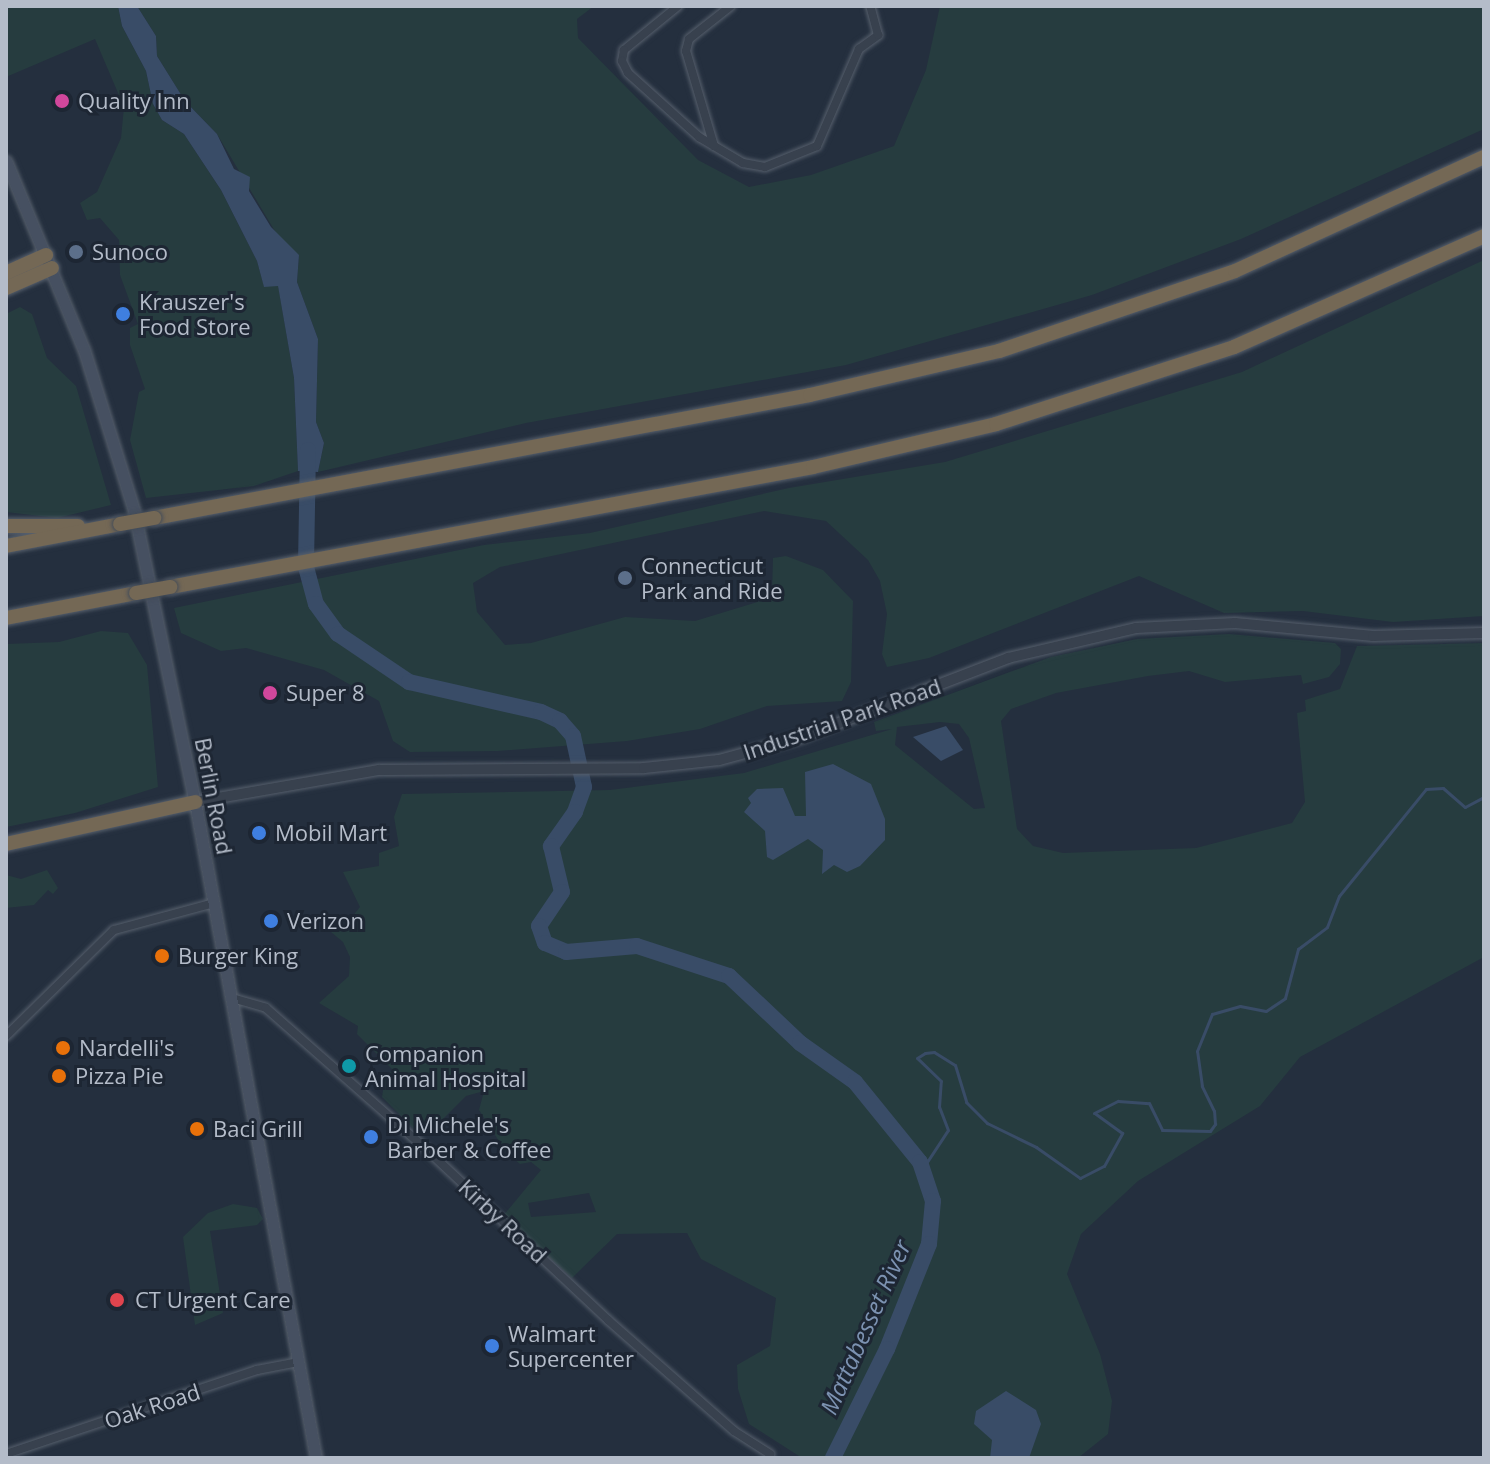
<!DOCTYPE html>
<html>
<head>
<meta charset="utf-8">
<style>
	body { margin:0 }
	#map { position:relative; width:1490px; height:1464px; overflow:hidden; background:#242f3e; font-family:"Open Sans",sans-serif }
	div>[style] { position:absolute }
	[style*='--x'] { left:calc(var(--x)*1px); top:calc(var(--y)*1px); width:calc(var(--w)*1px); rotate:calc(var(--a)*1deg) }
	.green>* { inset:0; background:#263c3f }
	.water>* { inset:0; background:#394c67 }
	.stream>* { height:3px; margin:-1.5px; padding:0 1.5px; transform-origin:1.5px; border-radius:1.5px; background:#394c67 }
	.river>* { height:16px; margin:-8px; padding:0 8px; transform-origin:8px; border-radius:8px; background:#394c67 }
	.roads { filter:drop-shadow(0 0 2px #565f6c) drop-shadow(0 0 2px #565f6c) }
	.minor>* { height:8px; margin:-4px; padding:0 4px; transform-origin:4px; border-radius:4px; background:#38414e }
	.tertiary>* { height:10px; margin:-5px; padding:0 5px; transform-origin:5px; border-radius:5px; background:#38414e }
	.secondary>* { height:11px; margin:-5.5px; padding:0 5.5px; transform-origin:5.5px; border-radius:5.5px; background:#465061 }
	.motorway>* { height:14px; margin:-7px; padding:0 7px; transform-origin:7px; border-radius:7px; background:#746855 }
	.bridges { filter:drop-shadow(0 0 2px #434c59) drop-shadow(0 0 2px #434c59) }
	.motorway-bridge>* { height:14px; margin:-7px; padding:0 7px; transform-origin:7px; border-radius:7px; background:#746855 }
	.dots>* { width:22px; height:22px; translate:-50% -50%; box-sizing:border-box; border:4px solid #1d2633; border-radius:50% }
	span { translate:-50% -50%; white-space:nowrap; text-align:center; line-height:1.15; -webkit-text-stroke:6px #1d2633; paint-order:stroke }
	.poi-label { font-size:22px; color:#b4bcc9 }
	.left { translate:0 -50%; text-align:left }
	.street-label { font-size:22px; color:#b4bcc9 }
	.water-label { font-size:24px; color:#7c92b1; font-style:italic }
	.frame { position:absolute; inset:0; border:8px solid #b4bcc9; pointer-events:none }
</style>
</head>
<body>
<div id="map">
	<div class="green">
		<div style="clip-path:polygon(6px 6px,118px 6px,122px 26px,146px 71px,153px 104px,162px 120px,184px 134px,221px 190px,257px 261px,264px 286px,278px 285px,294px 378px,298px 471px,254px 486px,146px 498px,130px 440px,139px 392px,145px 389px,130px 345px,130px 328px,138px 324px,120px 275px,119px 240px,100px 218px,87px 220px,80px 203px,97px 192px,121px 138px,124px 107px,95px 39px,6px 77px)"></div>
		<div style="clip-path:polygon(137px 6px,594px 6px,577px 19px,578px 38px,698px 160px,749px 187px,811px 175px,894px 146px,926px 70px,940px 6px,1484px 6px,1484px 129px,1241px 239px,1092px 295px,846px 365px,526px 423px,318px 472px,324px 443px,316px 422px,318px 339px,297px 282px,299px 255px,282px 243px,217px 134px,185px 101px,157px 56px,156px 36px)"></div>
		<div style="clip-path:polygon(1484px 260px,1484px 616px,1393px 622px,1303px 611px,1224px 613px,1139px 576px,929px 658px,887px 667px,882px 654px,887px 614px,880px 581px,868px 560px,826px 521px,764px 511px,500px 567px,473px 583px,477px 612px,505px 645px,531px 643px,625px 617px,695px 621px,767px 599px,772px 592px,773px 558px,786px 556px,823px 570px,853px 601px,851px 682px,842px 701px,767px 706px,700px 729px,627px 741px,498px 751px,410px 752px,393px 741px,379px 701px,324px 670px,246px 648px,221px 651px,181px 633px,174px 608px,484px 545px,590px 533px,789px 488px,945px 462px,1242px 372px)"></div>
		<div style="clip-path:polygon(20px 307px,32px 314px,47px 358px,76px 386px,111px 505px,57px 518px,6px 512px,6px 314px)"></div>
		<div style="clip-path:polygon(101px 631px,128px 633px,147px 665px,158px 787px,75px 813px,6px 827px,6px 644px,59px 642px)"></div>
		<div style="clip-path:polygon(evenodd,1229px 634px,1335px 643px,1341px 649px,1340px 664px,1329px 677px,1303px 684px,1301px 675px,1225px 682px,1189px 671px,1148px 676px,1056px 693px,1011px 709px,1001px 721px,1017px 829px,1033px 846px,1063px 853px,1196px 848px,1292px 823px,1305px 802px,1297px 713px,1306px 711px,1305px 700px,1340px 689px,1357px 646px,1484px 643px,1484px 957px,1300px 1057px,1260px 1106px,1138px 1181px,1081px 1234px,1067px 1274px,1100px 1354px,1112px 1401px,1108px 1434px,1078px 1458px,802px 1458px,749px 1424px,738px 1389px,737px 1365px,770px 1346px,776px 1298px,701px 1259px,687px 1233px,617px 1234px,572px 1278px,503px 1216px,541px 1170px,531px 1162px,520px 1164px,506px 1152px,479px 1110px,484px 1091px,466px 1096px,440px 1122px,418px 1133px,382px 1097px,385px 1078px,393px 1070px,357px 1034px,358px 1026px,319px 1003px,349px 976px,350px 957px,343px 942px,325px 927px,331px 917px,342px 929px,360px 907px,343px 872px,379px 866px,379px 853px,399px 846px,394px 817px,402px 794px,610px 790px,744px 773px,892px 729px,876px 731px,874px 722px,1051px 657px,1137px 639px,1229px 634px,940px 722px,959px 724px,969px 738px,985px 808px,974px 809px,895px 745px,897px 727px,940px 722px,1229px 634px,589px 1193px,596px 1212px,531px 1217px,528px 1203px,589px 1193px)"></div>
		<div style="clip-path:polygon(47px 870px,58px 888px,53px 894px,48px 890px,34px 905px,6px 908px,6px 875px,21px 879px)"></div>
		<div style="clip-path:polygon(233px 1204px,257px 1208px,263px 1219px,257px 1225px,210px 1231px,223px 1313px,195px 1325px,183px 1237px,208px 1213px)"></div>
	</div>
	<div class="water">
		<div style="clip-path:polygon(118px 6px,137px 6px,156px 36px,157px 56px,185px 101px,217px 134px,234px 169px,250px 177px,249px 191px,271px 227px,299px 255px,297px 282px,318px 339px,316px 422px,324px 443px,318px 472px,298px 471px,294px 378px,278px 286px,264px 287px,257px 261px,221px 190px,184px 134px,162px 120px,153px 104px,146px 71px,122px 26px)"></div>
		<div style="clip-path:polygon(946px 726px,963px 750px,941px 761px,913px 737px)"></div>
		<div style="clip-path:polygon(833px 764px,871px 784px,885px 819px,885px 840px,860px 866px,847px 872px,834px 865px,822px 874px,823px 850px,808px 839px,773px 860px,767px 857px,765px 831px,744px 812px,751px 803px,748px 798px,757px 789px,783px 788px,795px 816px,806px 816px,805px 772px)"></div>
		<div style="clip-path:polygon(1006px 1391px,1036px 1410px,1041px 1424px,1029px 1458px,990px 1458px,992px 1440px,974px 1424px,976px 1411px)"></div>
	</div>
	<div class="stream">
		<div style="--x:923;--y:1168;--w:45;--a:-56.7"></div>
		<div style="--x:948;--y:1130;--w:25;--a:-111"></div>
		<div style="--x:939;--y:1107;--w:26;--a:-86"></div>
		<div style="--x:941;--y:1081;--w:33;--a:-136"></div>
		<div style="--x:917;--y:1058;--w:9;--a:-32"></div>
		<div style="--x:925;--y:1053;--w:9;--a:-6"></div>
		<div style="--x:934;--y:1052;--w:25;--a:32"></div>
		<div style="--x:955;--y:1065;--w:39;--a:73"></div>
		<div style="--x:966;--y:1102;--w:30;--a:45"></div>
		<div style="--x:987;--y:1123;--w:55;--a:26.1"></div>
		<div style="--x:1036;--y:1147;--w:54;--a:35.2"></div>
		<div style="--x:1080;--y:1178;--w:27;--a:-27"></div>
		<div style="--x:1104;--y:1166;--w:38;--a:-61"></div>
		<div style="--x:1122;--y:1133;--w:34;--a:-144"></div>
		<div style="--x:1094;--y:1113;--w:27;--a:-27"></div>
		<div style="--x:1118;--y:1101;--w:31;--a:4"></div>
		<div style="--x:1149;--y:1103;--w:30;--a:64"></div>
		<div style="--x:1162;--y:1130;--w:48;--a:1.2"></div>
		<div style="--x:1210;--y:1131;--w:9;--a:-54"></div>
		<div style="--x:1215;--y:1124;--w:13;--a:-94"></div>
		<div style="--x:1214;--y:1111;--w:28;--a:-116"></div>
		<div style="--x:1202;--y:1086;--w:35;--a:-98"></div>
		<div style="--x:1197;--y:1051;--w:40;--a:-68"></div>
		<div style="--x:1212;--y:1014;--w:29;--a:-16"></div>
		<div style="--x:1240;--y:1006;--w:26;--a:11"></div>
		<div style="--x:1266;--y:1011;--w:23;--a:-34"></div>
		<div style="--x:1285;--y:998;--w:51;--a:-75.1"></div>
		<div style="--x:1298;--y:949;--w:36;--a:-37"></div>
		<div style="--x:1327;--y:927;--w:33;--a:-69"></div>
		<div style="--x:1339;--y:896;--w:138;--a:-50.9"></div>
		<div style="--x:1426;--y:789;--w:17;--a:-3"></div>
		<div style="--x:1443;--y:788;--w:29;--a:41"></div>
		<div style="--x:1465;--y:807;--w:21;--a:-28"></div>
	</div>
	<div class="river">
		<div style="--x:308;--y:450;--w:117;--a:91"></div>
		<div style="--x:306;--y:567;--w:38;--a:75"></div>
		<div style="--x:316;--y:604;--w:37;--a:54"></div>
		<div style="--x:338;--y:634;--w:86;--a:34.1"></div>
		<div style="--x:409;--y:682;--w:135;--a:12.8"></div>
		<div style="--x:541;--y:712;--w:21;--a:25"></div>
		<div style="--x:560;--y:721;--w:20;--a:49"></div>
		<div style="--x:573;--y:736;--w:52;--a:77.8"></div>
		<div style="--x:584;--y:787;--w:27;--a:110"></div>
		<div style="--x:575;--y:812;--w:42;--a:125.2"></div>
		<div style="--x:551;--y:846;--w:47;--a:76.6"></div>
		<div style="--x:562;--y:892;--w:41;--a:124.1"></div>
		<div style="--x:539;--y:926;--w:18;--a:71"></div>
		<div style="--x:545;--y:943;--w:23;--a:23"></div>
		<div style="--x:566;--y:952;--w:71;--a:-4.8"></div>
		<div style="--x:637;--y:946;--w:97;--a:18.1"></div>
		<div style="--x:729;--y:976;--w:98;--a:43.3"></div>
		<div style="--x:800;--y:1043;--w:67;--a:35.3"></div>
		<div style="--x:855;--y:1082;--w:103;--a:50.9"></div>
		<div style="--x:920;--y:1162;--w:41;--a:71.6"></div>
		<div style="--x:933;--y:1201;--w:43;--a:95.3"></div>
		<div style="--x:929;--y:1244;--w:113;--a:111.8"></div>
		<div style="--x:887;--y:1349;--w:122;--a:116.4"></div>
	</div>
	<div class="roads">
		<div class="minor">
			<div style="--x:678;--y:6;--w:70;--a:140.8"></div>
			<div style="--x:624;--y:50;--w:11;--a:100"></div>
			<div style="--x:622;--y:61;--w:13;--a:63"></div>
			<div style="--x:628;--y:73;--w:96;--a:42"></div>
			<div style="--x:699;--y:137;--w:51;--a:30.6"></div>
			<div style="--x:743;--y:163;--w:22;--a:10"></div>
			<div style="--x:765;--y:167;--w:56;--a:-22"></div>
			<div style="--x:817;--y:146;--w:106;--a:-66.6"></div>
			<div style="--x:859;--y:49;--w:24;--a:-36"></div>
			<div style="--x:878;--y:35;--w:30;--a:-105"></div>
			<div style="--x:714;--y:146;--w:99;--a:-106.4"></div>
			<div style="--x:686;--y:51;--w:12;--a:-76"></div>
			<div style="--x:689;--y:39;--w:53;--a:-38.2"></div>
			<div style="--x:232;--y:998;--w:35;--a:16"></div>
			<div style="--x:266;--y:1008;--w:213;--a:41.4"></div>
			<div style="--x:426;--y:1149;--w:250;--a:43.2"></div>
			<div style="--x:608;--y:1320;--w:168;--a:41.4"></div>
			<div style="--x:734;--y:1431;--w:43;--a:32.6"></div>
			<div style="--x:6;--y:1036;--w:151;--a:-44.5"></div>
			<div style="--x:114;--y:930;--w:104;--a:-15.1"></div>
			<div style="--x:6;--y:1454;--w:265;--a:-18.5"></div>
			<div style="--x:257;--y:1370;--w:43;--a:-10.8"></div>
		</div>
		<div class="tertiary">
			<div style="--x:195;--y:802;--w:187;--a:-9.9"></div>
			<div style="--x:379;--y:770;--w:265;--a:-0.4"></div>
			<div style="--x:644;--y:768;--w:75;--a:-6.1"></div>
			<div style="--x:719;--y:760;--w:84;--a:-15.2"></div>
			<div style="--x:800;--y:738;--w:223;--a:-21"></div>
			<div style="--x:1008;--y:658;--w:131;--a:-13.2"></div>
			<div style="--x:1136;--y:628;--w:99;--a:-2.9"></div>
			<div style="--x:1235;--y:623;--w:139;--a:5.4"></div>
			<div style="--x:1373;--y:636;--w:111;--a:-1.5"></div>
		</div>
		<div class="secondary">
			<div style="--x:6;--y:161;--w:204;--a:67.6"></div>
			<div style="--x:84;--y:350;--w:169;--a:72.7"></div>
			<div style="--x:134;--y:511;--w:297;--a:78.2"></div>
			<div style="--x:195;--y:802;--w:667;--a:79.55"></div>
		</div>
		<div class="motorway">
			<div style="--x:6;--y:273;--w:44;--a:-24.2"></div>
			<div style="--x:6;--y:288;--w:50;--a:-23.5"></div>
			<div style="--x:154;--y:518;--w:667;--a:-10.62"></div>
			<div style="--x:810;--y:395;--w:194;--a:-13.1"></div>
			<div style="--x:999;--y:351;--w:249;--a:-18.7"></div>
			<div style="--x:1235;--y:271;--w:274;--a:-24.6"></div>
			<div style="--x:6;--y:526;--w:72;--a:0"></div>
			<div style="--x:6;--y:546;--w:116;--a:-10.9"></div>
			<div style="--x:170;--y:587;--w:654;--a:-10.57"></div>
			<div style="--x:813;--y:467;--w:188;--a:-13.2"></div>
			<div style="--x:996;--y:424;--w:250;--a:-17.9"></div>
			<div style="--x:1234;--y:347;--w:274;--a:-23.9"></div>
			<div style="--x:6;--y:618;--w:132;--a:-10.9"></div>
			<div style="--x:6;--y:844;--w:194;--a:-12.5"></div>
		</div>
	</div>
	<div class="bridges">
		<div class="motorway-bridge">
			<div style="--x:120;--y:524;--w:35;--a:-10"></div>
			<div style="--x:136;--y:593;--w:35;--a:-10"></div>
		</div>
	</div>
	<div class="dots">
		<div style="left:62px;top:101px;background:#d1479c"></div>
		<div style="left:76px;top:252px;background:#5c6f8a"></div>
		<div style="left:123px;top:314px;background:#3f7fe0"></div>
		<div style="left:625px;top:578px;background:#5c6f8a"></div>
		<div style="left:270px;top:693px;background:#d1479c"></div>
		<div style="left:259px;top:833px;background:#3f7fe0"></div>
		<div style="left:271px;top:921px;background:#3f7fe0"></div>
		<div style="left:162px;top:956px;background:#e8710a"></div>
		<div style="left:63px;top:1048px;background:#e8710a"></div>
		<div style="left:349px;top:1066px;background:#0f9aa8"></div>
		<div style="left:59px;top:1076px;background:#e8710a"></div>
		<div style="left:197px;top:1129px;background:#e8710a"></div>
		<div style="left:371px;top:1137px;background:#3f7fe0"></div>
		<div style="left:117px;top:1300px;background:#e0444e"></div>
		<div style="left:492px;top:1346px;background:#3f7fe0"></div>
	</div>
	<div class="poi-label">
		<span class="left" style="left:78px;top:101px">Quality Inn</span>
		<span class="left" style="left:92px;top:252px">Sunoco</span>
		<span class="left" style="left:139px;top:314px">Krauszer's<br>Food Store</span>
		<span class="left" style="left:641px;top:578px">Connecticut<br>Park and Ride</span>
		<span class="left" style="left:286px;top:693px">Super 8</span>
		<span class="left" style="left:275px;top:833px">Mobil Mart</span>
		<span class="left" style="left:287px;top:921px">Verizon</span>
		<span class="left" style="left:178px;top:956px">Burger King</span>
		<span class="left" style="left:79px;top:1048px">Nardelli's</span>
		<span class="left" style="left:365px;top:1066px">Companion<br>Animal Hospital</span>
		<span class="left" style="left:75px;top:1076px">Pizza Pie</span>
		<span class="left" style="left:387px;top:1137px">Di Michele's<br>Barber &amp; Coffee</span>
		<span class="left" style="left:213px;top:1129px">Baci Grill</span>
		<span class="left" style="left:135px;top:1300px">CT Urgent Care</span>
		<span class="left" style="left:508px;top:1346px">Walmart<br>Supercenter</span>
	</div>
	<div class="street-label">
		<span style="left:842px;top:719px;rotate:-19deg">Industrial Park Road</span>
		<span style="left:214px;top:796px;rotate:79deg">Berlin Road</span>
		<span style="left:503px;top:1221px;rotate:43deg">Kirby Road</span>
		<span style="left:152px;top:1406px;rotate:-18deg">Oak Road</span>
	</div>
	<div class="water-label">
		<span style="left:865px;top:1327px;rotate:-66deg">Mattabesset River</span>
	</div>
	<div class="frame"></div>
</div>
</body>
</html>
